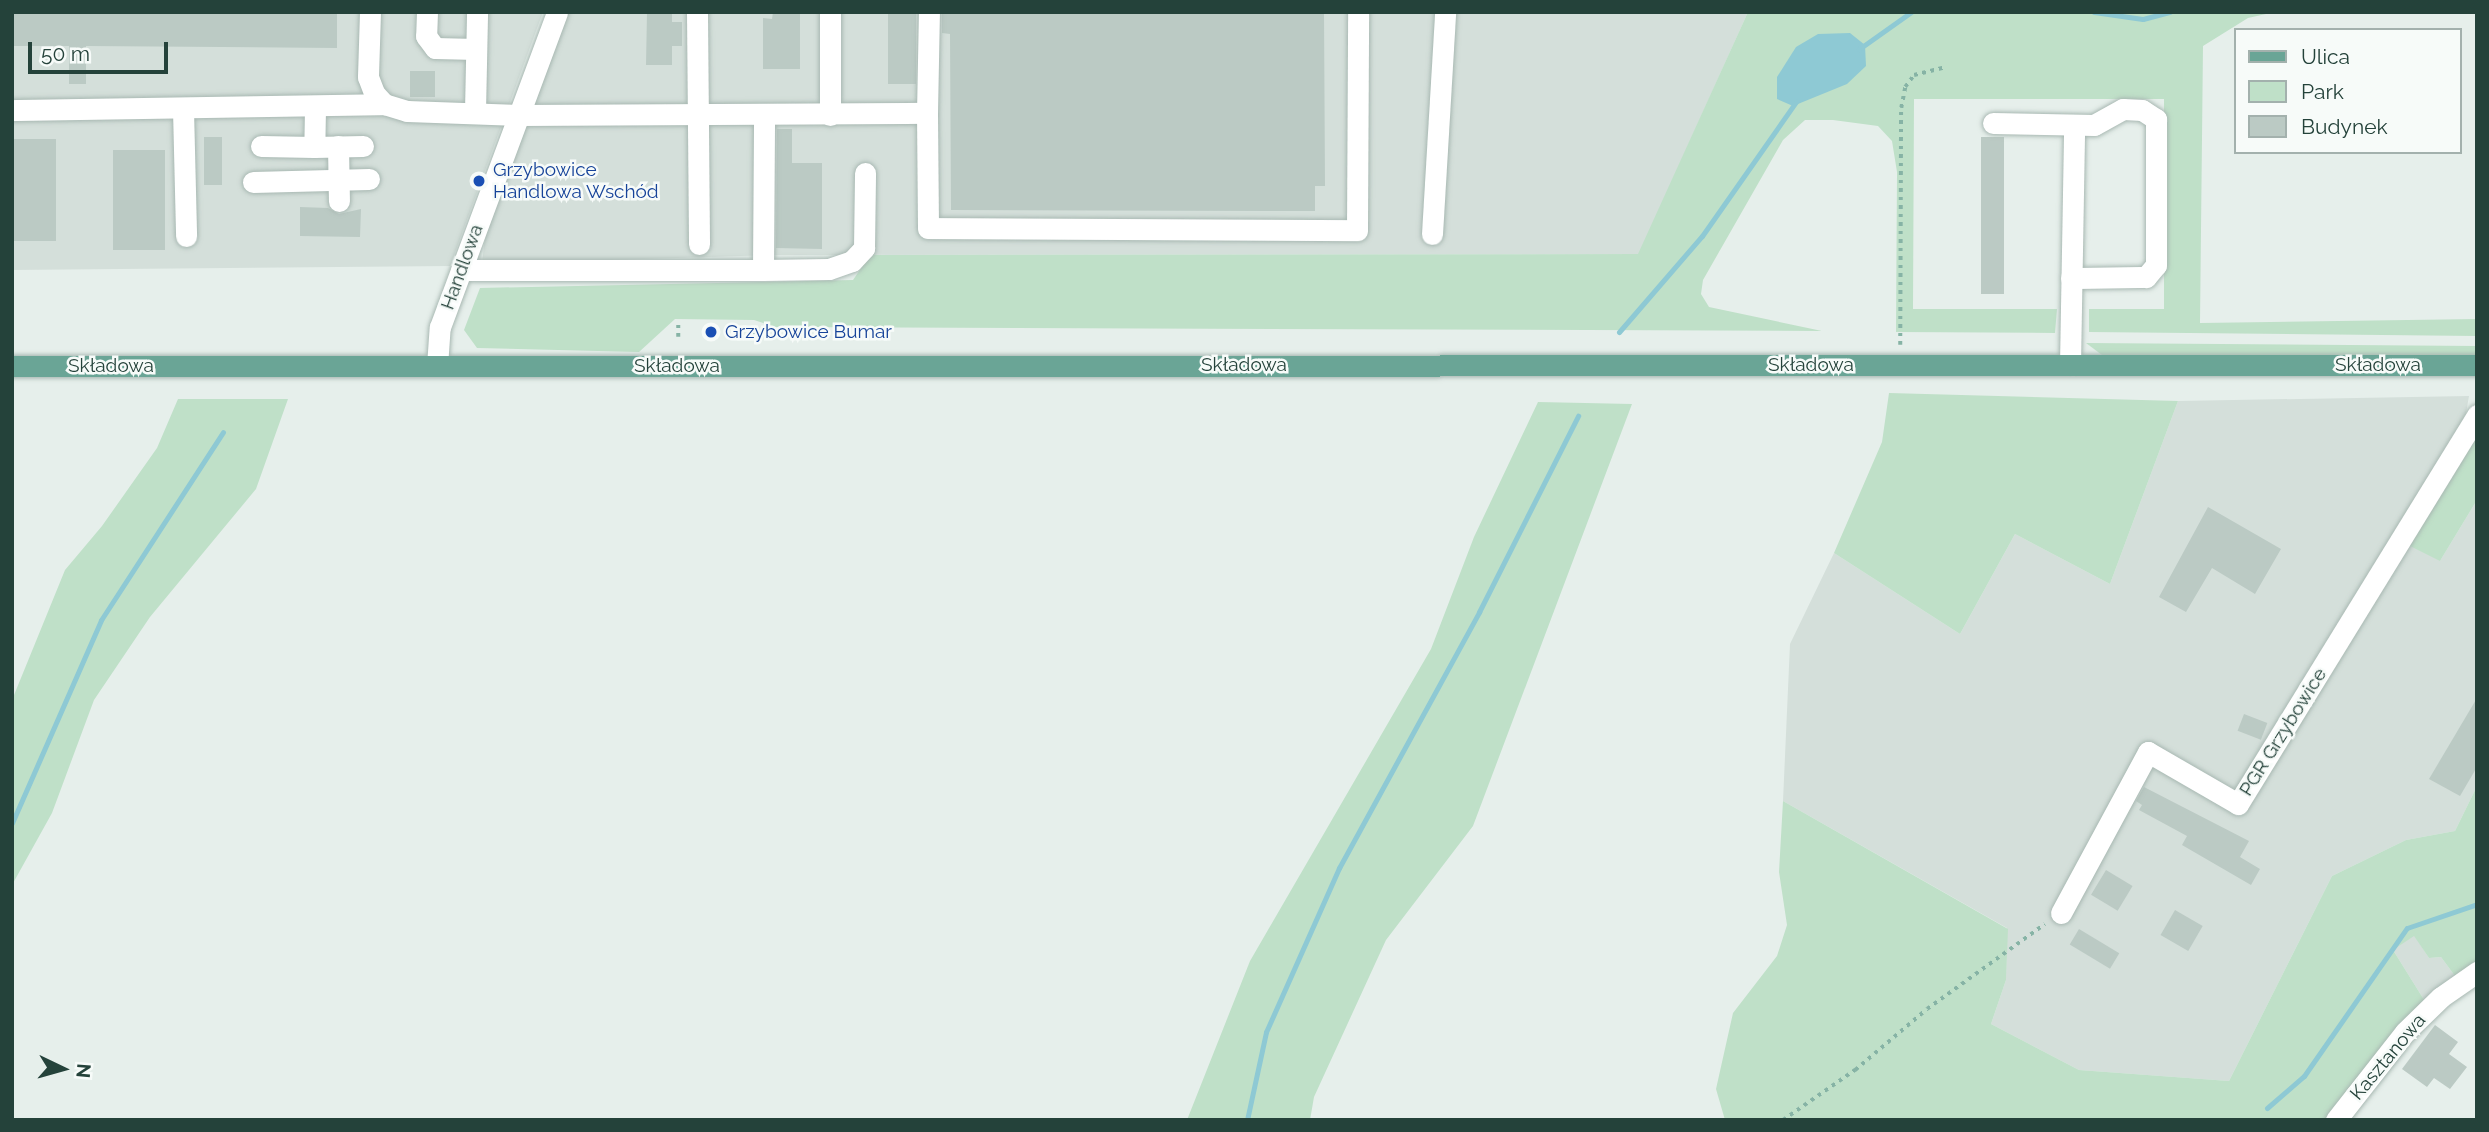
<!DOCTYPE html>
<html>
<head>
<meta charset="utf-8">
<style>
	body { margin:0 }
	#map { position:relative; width:2489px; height:1132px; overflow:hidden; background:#e6efeb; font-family:Raleway,sans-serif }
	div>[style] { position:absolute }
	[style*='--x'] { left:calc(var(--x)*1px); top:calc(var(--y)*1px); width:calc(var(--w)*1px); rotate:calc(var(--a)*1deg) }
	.built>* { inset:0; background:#d4dfda }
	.green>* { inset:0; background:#bfe0c8 }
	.water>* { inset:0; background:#8ec9d4 }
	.stream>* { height:5px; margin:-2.5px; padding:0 2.5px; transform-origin:2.5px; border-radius:2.5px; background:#8ec9d4 }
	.building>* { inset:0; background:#bbcac4; transform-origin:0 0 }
	.path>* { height:3.5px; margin-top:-1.75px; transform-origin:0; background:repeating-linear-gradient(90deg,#86b3a5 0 3.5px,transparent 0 8.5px) }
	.roads { filter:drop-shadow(0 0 2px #a8b8b2) drop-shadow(0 0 2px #a8b8b2) }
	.minor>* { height:21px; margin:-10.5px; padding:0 10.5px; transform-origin:10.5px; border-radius:10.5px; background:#fff }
	.major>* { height:21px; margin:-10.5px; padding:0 10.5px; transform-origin:10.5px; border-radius:10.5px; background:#6aa596 }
	.dots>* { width:19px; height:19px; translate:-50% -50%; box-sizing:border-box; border:4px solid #f7fbf9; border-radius:50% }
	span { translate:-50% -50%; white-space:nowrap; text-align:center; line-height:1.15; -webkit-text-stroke:5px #f7fbf9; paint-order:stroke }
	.transit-label { font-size:19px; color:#164399 }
	.left { translate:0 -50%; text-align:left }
	.street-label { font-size:19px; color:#24423a }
	.frame { position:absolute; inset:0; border:14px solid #24423a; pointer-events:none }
	.legend { position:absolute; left:2234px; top:28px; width:228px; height:126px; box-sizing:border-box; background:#f7fbf9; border:2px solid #a3b1ad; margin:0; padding:9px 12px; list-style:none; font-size:21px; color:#24423a }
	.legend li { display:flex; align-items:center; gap:14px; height:35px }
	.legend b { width:35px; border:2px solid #a3b1ad }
	.north { position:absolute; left:28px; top:1034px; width:70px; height:70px; -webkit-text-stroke:5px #f7fbf9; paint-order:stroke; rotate:95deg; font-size:19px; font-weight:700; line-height:28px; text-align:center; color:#24423a }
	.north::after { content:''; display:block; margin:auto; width:24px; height:32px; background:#24423a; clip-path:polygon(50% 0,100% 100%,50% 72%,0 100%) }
	.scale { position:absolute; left:28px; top:42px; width:140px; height:32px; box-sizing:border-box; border:4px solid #24423a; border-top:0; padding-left:9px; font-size:21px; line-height:24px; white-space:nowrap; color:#24423a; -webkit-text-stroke:5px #f7fbf9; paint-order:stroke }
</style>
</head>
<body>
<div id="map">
	<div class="built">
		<div style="clip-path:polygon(12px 12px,543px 12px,450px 266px,12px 270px)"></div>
		<div style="clip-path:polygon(564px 12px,1748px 12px,1639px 254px,772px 255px,482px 264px,486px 228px)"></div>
		<div style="clip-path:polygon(2469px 396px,2440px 561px,2477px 500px,2477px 786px,2455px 831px,2406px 840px,2332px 876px,2229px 1081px,2079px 1070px,1991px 1024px,2006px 980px,2007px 928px,1783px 801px,1790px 644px,1834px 553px,1960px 634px,2015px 534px,2110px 584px,2178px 401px)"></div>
		<div style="clip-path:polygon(2414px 935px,2429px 958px,2441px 957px,2455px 976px,2426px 1003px,2393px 950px)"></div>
	</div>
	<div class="green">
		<div style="clip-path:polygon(1748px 12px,2275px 12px,2248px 18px,2203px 46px,2200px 323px,2477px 319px,2477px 336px,2089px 332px,2089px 309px,2164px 309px,2164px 99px,1914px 99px,1913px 309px,2057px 309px,2055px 333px,1896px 332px,1897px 172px,1892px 141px,1878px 126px,1833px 120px,1805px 120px,1783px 140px,1703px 280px,1701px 294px,1709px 307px,1822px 331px,775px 327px,754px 320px,675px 319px,639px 352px,477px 348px,464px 330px,480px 288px,853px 280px,870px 255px,1638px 254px)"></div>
		<div style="clip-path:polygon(2086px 343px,2477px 346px,2477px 356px,2102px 355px)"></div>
		<div style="clip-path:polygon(1889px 393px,2178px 401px,2110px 584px,2015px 534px,1960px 634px,1834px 553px,1882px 442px)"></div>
		<div style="clip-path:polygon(178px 399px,288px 399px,256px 489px,150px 617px,94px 700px,52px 813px,12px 885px,12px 700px,65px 570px,102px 526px,157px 448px)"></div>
		<div style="clip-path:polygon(1538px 402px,1632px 404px,1473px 826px,1386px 940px,1314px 1097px,1310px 1120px,1187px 1120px,1250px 961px,1431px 649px,1474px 537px)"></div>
		<div style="clip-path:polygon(2477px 433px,2477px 500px,2440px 561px,2408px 545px)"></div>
		<div style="clip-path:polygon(2477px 786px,2477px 961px,2455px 976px,2441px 957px,2429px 958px,2414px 936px,2393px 950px,2426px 1003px,2325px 1120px,1725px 1120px,1716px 1089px,1733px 1013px,1777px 956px,1787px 925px,1779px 872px,1783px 801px,2008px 929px,2006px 980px,1991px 1024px,2079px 1070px,2229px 1081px,2332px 876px,2406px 840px,2455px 831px)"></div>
	</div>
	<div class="water">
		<div style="clip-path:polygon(1850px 33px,1865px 45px,1866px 66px,1847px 84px,1793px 106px,1777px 99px,1777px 77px,1796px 47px,1818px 34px)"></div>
	</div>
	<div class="stream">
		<div style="--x:2094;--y:12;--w:49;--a:8.1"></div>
		<div style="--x:2143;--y:19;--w:28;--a:-15"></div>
		<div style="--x:1859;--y:49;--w:64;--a:-35.4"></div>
		<div style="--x:1619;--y:332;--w:127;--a:-49.2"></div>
		<div style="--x:1702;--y:236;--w:164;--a:-55"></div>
		<div style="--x:12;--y:823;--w:222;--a:-66.3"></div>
		<div style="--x:101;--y:620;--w:224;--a:-57"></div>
		<div style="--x:2267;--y:1108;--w:49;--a:-40.9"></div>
		<div style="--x:2304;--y:1076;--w:180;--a:-55.2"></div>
		<div style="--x:2407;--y:928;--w:74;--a:-18.9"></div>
		<div style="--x:1247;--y:1120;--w:90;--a:-77.8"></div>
		<div style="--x:1266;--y:1032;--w:180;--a:-66"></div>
		<div style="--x:1339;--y:868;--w:292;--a:-61.3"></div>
		<div style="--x:1479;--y:612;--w:220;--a:-63.2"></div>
	</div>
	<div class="building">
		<div style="clip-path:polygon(14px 12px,337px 12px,337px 48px,86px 46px,86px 84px,69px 84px,69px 46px,13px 46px)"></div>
		<div style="clip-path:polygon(647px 12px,672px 12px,672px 22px,682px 22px,682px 46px,672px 46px,672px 65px,646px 65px)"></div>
		<div style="clip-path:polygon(773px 12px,800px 12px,800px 69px,763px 69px,763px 18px,772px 19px)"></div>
		<div style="left:888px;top:12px;width:28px;height:72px"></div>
		<div style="clip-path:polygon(942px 12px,1324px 12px,1325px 186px,1315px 186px,1315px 211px,951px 210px,950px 34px,942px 33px)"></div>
		<div style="left:410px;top:71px;width:25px;height:26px"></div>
		<div style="clip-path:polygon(777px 129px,792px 129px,792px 163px,822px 163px,822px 249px,776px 248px)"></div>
		<div style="left:204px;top:137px;width:18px;height:48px"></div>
		<div style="left:1981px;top:137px;width:23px;height:157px"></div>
		<div style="left:12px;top:139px;width:44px;height:102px"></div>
		<div style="left:113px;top:150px;width:52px;height:100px"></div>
		<div style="clip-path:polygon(300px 207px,328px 208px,339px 214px,361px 209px,360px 237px,300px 236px)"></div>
		<div style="clip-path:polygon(2208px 507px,2281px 549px,2255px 594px,2212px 568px,2186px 612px,2159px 597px)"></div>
		<div style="clip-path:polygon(2477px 698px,2477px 767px,2460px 796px,2429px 779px)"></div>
		<div style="left:2244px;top:714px;width:25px;height:18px;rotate:21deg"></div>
		<div style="clip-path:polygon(2144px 787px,2249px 841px,2240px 857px,2260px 869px,2251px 885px,2182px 845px,2187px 836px,2139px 810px,2142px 805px,2136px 801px)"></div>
		<div style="left:2106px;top:870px;width:31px;height:29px;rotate:31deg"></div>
		<div style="left:2175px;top:910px;width:32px;height:29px;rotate:30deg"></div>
		<div style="left:2079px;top:929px;width:47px;height:18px;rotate:31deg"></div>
		<div style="clip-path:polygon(2435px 1025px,2458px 1042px,2449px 1054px,2467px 1067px,2450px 1089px,2434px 1078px,2427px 1087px,2402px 1069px)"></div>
	</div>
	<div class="path">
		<div style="--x:755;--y:331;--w:6;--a:90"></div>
		<div style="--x:678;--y:337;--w:12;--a:-90"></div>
		<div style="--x:1900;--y:345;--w:237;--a:-89.8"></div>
		<div style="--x:1901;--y:108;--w:21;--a:-79"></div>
		<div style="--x:1905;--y:87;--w:15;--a:-53"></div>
		<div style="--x:1914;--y:75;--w:32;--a:-14"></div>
		<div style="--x:1783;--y:1120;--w:88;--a:-34.8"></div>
		<div style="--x:1855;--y:1070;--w:94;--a:-40.3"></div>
		<div style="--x:1927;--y:1009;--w:145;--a:-35.8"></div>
	</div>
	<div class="roads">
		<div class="minor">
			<div style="--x:370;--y:12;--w:65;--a:91.8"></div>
			<div style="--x:368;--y:77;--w:17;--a:69"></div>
			<div style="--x:374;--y:93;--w:15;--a:48"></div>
			<div style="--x:384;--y:104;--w:24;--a:17"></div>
			<div style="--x:407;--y:111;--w:112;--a:2"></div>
			<div style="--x:519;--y:115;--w:408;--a:-0.3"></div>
			<div style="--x:927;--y:113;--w:101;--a:-88.9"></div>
			<div style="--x:427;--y:12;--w:24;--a:92"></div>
			<div style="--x:426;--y:36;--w:15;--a:53"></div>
			<div style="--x:435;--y:48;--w:41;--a:1.4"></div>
			<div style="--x:697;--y:12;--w:232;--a:89.5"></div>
			<div style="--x:830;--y:12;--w:103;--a:90"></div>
			<div style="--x:315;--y:108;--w:39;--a:91"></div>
			<div style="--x:314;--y:147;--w:49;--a:-1.2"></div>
			<div style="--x:183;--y:109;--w:127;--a:88.6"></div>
			<div style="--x:12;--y:110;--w:372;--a:-0.9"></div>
			<div style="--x:475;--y:111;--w:99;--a:-88.8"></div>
			<div style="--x:927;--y:113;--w:115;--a:89.5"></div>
			<div style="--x:928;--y:228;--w:429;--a:0.3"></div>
			<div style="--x:1357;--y:230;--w:218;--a:-89.7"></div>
			<div style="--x:1993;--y:123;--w:101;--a:1.1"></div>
			<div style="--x:2094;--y:125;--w:33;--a:-29"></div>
			<div style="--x:2123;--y:109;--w:19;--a:3"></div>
			<div style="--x:2142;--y:110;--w:17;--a:33"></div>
			<div style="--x:2156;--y:119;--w:146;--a:90"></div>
			<div style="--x:2156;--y:265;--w:16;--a:130"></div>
			<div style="--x:2146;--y:277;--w:75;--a:179.2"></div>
			<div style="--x:261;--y:146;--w:53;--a:1.1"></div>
			<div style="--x:338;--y:146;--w:55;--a:89"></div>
			<div style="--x:253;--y:182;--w:116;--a:-1.5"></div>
			<div style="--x:1432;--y:234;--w:222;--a:-86.6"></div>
			<div style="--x:461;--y:270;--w:302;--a:0"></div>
			<div style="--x:763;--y:270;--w:155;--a:-89.6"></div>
			<div style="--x:763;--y:270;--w:66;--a:-0.9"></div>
			<div style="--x:829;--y:269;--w:24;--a:-19"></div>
			<div style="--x:852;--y:261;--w:18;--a:-47"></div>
			<div style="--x:864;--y:248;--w:75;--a:-89.2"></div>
			<div style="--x:2070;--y:365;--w:240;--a:-89"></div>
			<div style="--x:437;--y:366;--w:39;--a:-86"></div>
			<div style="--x:440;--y:327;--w:336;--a:-69.6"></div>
			<div style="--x:2061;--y:913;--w:183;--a:-61.6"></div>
			<div style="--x:2148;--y:752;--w:104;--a:30"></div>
			<div style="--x:2238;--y:804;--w:457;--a:-58.4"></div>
			<div style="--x:2336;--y:1120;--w:112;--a:-51.9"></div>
			<div style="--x:2405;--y:1032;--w:50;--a:-44.2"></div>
			<div style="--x:2441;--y:997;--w:44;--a:-34.8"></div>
		</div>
		<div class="major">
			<div style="--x:12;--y:366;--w:2465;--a:-0.02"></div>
		</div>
	</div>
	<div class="dots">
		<div style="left:479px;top:181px;background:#1a4fb4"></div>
		<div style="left:711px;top:332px;background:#1a4fb4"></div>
	</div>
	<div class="transit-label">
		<span class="left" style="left:493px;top:181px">Grzybowice<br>Handlowa Wschód</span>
		<span class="left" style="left:725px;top:332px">Grzybowice Bumar</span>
	</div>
	<div class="street-label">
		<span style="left:462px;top:267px;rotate:-70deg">Handlowa</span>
		<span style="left:1244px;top:365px">Składowa</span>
		<span style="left:1811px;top:365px">Składowa</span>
		<span style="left:2378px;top:365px">Składowa</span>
		<span style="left:111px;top:366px">Składowa</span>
		<span style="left:677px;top:366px">Składowa</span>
		<span style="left:2283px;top:732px;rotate:-58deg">PGR Grzybowice</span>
		<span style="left:2388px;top:1057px;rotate:-50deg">Kasztanowa</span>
	</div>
	<div class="frame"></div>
	<ul class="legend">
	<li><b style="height:9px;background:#6aa596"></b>Ulica</li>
	<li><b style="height:19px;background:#bfe0c8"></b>Park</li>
	<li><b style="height:19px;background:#bbcac4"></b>Budynek</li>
	</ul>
	<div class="north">N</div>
	<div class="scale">50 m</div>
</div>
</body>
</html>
